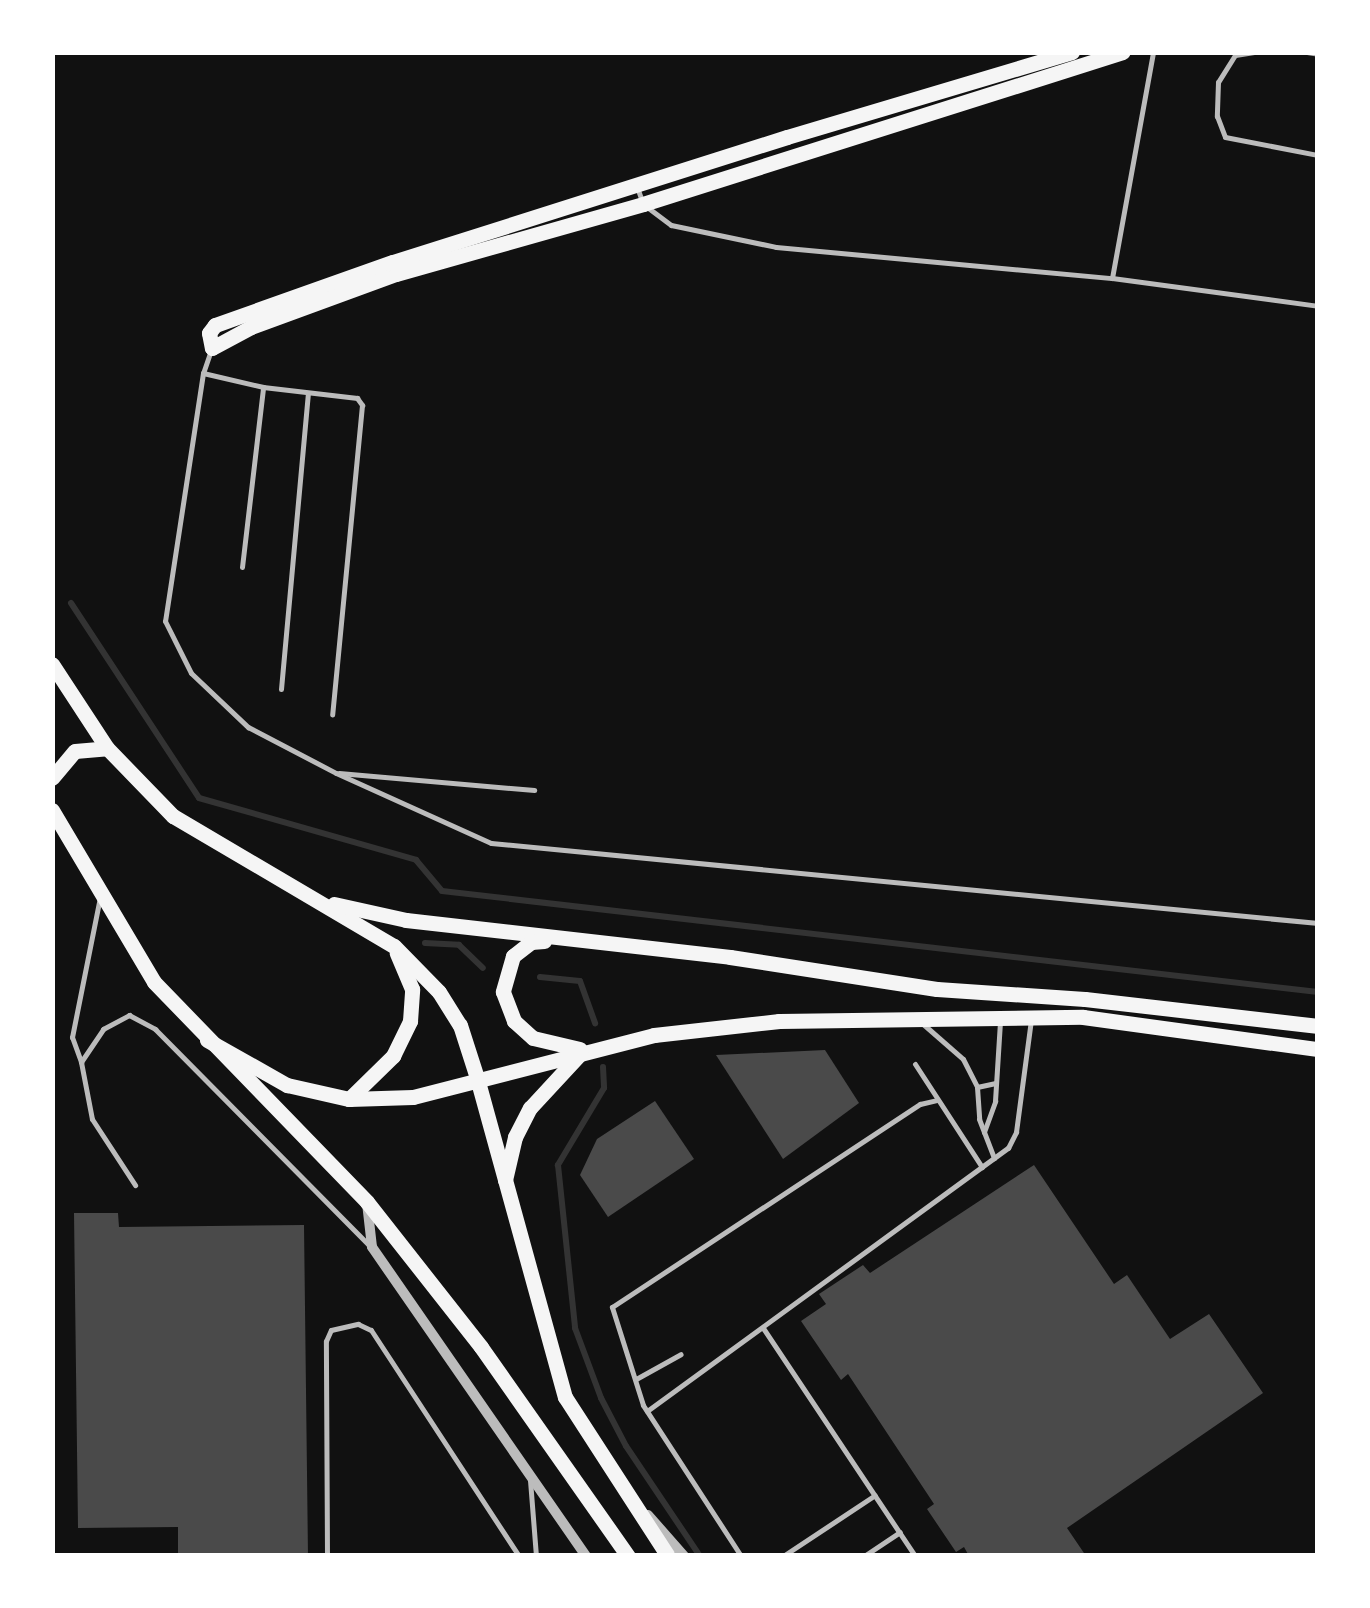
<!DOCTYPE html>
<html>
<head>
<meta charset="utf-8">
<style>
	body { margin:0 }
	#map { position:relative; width:1370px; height:1608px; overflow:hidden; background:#111; font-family:"Zilla Slab",serif }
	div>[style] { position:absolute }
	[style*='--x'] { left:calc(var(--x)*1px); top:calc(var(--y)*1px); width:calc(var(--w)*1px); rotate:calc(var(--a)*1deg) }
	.stream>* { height:6px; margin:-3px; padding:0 3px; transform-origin:3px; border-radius:3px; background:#333 }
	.building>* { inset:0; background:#4a4a4a }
	.service>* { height:5px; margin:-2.5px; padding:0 2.5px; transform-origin:2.5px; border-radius:2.5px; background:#bcbcbc }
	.minor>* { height:10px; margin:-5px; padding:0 5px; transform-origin:5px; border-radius:5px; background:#bcbcbc }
	.secondary>* { height:15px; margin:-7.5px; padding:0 7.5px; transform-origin:7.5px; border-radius:7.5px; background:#f5f5f5 }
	span { translate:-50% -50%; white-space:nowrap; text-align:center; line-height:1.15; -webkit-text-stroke:10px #fff; paint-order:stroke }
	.frame { position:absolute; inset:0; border:55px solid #fff; pointer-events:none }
</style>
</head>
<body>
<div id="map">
	<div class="stream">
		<div style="--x:71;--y:603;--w:233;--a:56.7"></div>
		<div style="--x:199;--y:798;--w:226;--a:15.9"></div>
		<div style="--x:416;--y:860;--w:40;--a:50"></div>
		<div style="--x:442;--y:891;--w:882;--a:6.58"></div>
		<div style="--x:425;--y:943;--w:34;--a:3"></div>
		<div style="--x:459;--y:945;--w:33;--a:44"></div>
		<div style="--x:540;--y:977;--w:40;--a:5.7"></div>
		<div style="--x:580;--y:981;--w:45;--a:70.3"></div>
		<div style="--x:603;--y:1067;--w:21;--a:87"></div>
		<div style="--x:604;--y:1088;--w:90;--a:120.9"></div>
		<div style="--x:558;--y:1165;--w:164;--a:84"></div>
		<div style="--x:575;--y:1328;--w:75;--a:69.6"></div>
		<div style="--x:601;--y:1398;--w:54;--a:62.5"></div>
		<div style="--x:626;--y:1446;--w:133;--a:56.1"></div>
	</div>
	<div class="building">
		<div style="clip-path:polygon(825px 1050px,859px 1103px,783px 1159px,716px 1055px)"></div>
		<div style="clip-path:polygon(655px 1101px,694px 1159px,608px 1217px,580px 1175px,597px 1139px)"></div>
		<div style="clip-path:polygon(1034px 1165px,1114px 1284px,1127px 1275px,1170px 1339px,1209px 1314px,1263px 1393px,1067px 1528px,1086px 1556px,969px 1556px,964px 1547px,956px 1552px,927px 1509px,934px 1504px,848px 1374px,841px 1380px,801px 1321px,826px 1304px,819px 1294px,863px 1265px,870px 1273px)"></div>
		<div style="clip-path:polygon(74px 1213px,118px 1213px,119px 1227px,304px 1225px,308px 1556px,178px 1556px,178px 1527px,78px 1528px)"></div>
	</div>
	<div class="service">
		<div style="--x:1254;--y:52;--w:19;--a:171"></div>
		<div style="--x:1235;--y:55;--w:32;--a:122"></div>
		<div style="--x:1218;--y:82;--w:34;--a:92"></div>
		<div style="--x:1217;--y:116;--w:22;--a:69"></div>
		<div style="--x:1225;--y:137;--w:95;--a:11"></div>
		<div style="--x:1307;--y:52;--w:11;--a:10"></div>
		<div style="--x:638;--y:190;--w:15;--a:70"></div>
		<div style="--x:643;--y:204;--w:35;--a:37"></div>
		<div style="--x:671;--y:225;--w:107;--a:11.8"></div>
		<div style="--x:776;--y:247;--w:337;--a:5.3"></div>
		<div style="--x:1112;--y:278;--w:208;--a:7.7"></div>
		<div style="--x:1112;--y:278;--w:230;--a:-79.7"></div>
		<div style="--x:211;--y:350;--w:24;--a:109"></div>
		<div style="--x:203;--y:373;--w:251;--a:98.7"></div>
		<div style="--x:165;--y:621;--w:58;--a:63.4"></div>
		<div style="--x:191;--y:673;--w:79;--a:43.5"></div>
		<div style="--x:248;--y:727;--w:99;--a:27.6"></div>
		<div style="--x:336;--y:773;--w:170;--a:24.3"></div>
		<div style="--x:491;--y:843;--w:831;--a:5.53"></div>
		<div style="--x:203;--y:373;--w:62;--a:13.1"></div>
		<div style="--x:263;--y:387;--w:95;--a:6.7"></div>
		<div style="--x:357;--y:398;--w:9;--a:54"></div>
		<div style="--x:362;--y:405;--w:311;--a:95.5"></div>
		<div style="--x:242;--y:567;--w:181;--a:-83.3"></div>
		<div style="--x:281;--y:689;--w:297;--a:-84.8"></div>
		<div style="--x:339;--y:773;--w:196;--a:5"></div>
		<div style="--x:100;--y:897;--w:143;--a:101.3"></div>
		<div style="--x:72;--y:1037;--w:27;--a:70"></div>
		<div style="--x:81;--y:1062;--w:58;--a:79.1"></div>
		<div style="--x:92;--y:1119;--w:79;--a:56.9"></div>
		<div style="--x:923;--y:1024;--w:53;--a:41.2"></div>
		<div style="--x:963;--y:1059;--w:31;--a:63"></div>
		<div style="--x:977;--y:1087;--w:32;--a:86"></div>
		<div style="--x:979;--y:1119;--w:42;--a:69"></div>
		<div style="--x:81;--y:1062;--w:40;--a:-56"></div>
		<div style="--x:103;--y:1029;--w:30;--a:-28"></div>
		<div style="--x:129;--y:1015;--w:30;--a:28"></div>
		<div style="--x:155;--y:1029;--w:304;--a:45.3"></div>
		<div style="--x:915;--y:1064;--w:123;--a:57"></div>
		<div style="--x:977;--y:1087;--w:19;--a:-12"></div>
		<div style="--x:984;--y:1132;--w:33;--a:-70"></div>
		<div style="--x:995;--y:1101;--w:80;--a:-86.4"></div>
		<div style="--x:763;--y:1328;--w:274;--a:56.3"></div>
		<div style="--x:636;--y:1379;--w:51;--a:-29.1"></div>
		<div style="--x:647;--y:1411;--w:447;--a:-36.1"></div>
		<div style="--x:1008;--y:1148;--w:18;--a:-63"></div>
		<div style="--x:1016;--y:1132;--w:114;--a:-82.4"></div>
		<div style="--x:530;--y:1480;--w:76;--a:85.5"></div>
		<div style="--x:327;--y:1556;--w:215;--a:-90.3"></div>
		<div style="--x:326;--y:1341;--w:12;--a:-66"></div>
		<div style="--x:331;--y:1330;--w:28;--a:-13"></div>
		<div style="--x:358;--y:1324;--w:14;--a:25"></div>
		<div style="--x:371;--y:1330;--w:270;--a:56.8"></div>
		<div style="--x:741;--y:1556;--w:180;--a:-123"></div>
		<div style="--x:643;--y:1405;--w:103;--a:-107.6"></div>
		<div style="--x:612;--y:1307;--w:369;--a:-33.4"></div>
		<div style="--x:920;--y:1104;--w:17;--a:-13"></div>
		<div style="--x:783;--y:1556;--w:110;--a:-33.5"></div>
		<div style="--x:864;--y:1556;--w:43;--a:-33.7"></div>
	</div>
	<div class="minor">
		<div style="--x:367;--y:1203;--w:44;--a:83.5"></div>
		<div style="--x:372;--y:1247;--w:376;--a:55.3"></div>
		<div style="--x:648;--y:1515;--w:55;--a:48.7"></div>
	</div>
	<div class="secondary">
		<div style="--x:1072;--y:52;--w:297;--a:163.4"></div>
		<div style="--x:787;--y:137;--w:414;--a:162.4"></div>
		<div style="--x:392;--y:262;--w:188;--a:160.4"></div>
		<div style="--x:215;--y:325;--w:10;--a:127"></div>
		<div style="--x:209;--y:333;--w:15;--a:79"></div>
		<div style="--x:212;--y:348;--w:44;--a:-28.3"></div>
		<div style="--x:251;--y:327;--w:154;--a:-20.1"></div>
		<div style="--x:396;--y:274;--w:257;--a:-15.8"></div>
		<div style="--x:643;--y:204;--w:503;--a:-17.57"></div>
		<div style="--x:52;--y:664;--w:100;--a:56.8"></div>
		<div style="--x:107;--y:748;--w:95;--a:45.9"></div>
		<div style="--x:173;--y:816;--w:256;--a:30.5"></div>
		<div style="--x:394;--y:946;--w:64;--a:45.6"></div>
		<div style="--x:439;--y:992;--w:39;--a:58"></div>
		<div style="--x:460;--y:1025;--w:56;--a:72.2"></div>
		<div style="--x:477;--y:1078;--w:331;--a:74.6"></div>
		<div style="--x:565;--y:1397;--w:189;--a:57.1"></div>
		<div style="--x:52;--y:778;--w:35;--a:-50"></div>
		<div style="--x:75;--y:751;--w:32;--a:-5"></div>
		<div style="--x:52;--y:810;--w:200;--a:59.3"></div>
		<div style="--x:154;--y:982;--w:306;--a:45.9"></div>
		<div style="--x:367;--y:1202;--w:184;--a:51.8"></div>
		<div style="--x:481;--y:1347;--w:256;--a:54.9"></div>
		<div style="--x:334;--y:904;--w:74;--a:12.5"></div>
		<div style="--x:406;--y:920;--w:326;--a:6.5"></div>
		<div style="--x:730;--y:957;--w:209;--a:8.8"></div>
		<div style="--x:937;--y:989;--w:148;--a:3.9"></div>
		<div style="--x:1085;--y:999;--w:235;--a:6.6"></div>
		<div style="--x:544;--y:941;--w:13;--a:176"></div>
		<div style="--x:531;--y:942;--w:23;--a:142"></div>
		<div style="--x:513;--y:956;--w:37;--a:106"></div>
		<div style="--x:503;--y:992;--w:31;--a:69"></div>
		<div style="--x:514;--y:1021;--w:25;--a:42"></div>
		<div style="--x:533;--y:1038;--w:48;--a:13.2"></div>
		<div style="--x:207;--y:1040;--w:92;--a:29.4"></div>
		<div style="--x:287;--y:1085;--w:64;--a:12.7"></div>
		<div style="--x:349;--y:1099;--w:64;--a:-1.8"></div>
		<div style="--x:413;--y:1097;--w:249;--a:-14.4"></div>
		<div style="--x:654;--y:1035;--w:126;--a:-6.4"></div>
		<div style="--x:779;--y:1021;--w:304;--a:-0.8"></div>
		<div style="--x:1083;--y:1017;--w:237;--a:7.8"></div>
		<div style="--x:349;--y:1099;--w:62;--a:-44.3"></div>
		<div style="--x:393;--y:1056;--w:39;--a:-64"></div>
		<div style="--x:410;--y:1021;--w:32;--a:-86"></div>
		<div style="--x:412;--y:989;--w:39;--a:-113"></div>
		<div style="--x:505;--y:1180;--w:44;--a:-76.9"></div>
		<div style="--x:515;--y:1137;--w:33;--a:-63"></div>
		<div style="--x:530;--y:1108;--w:75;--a:-47.2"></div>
	</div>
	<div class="frame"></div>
</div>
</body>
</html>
